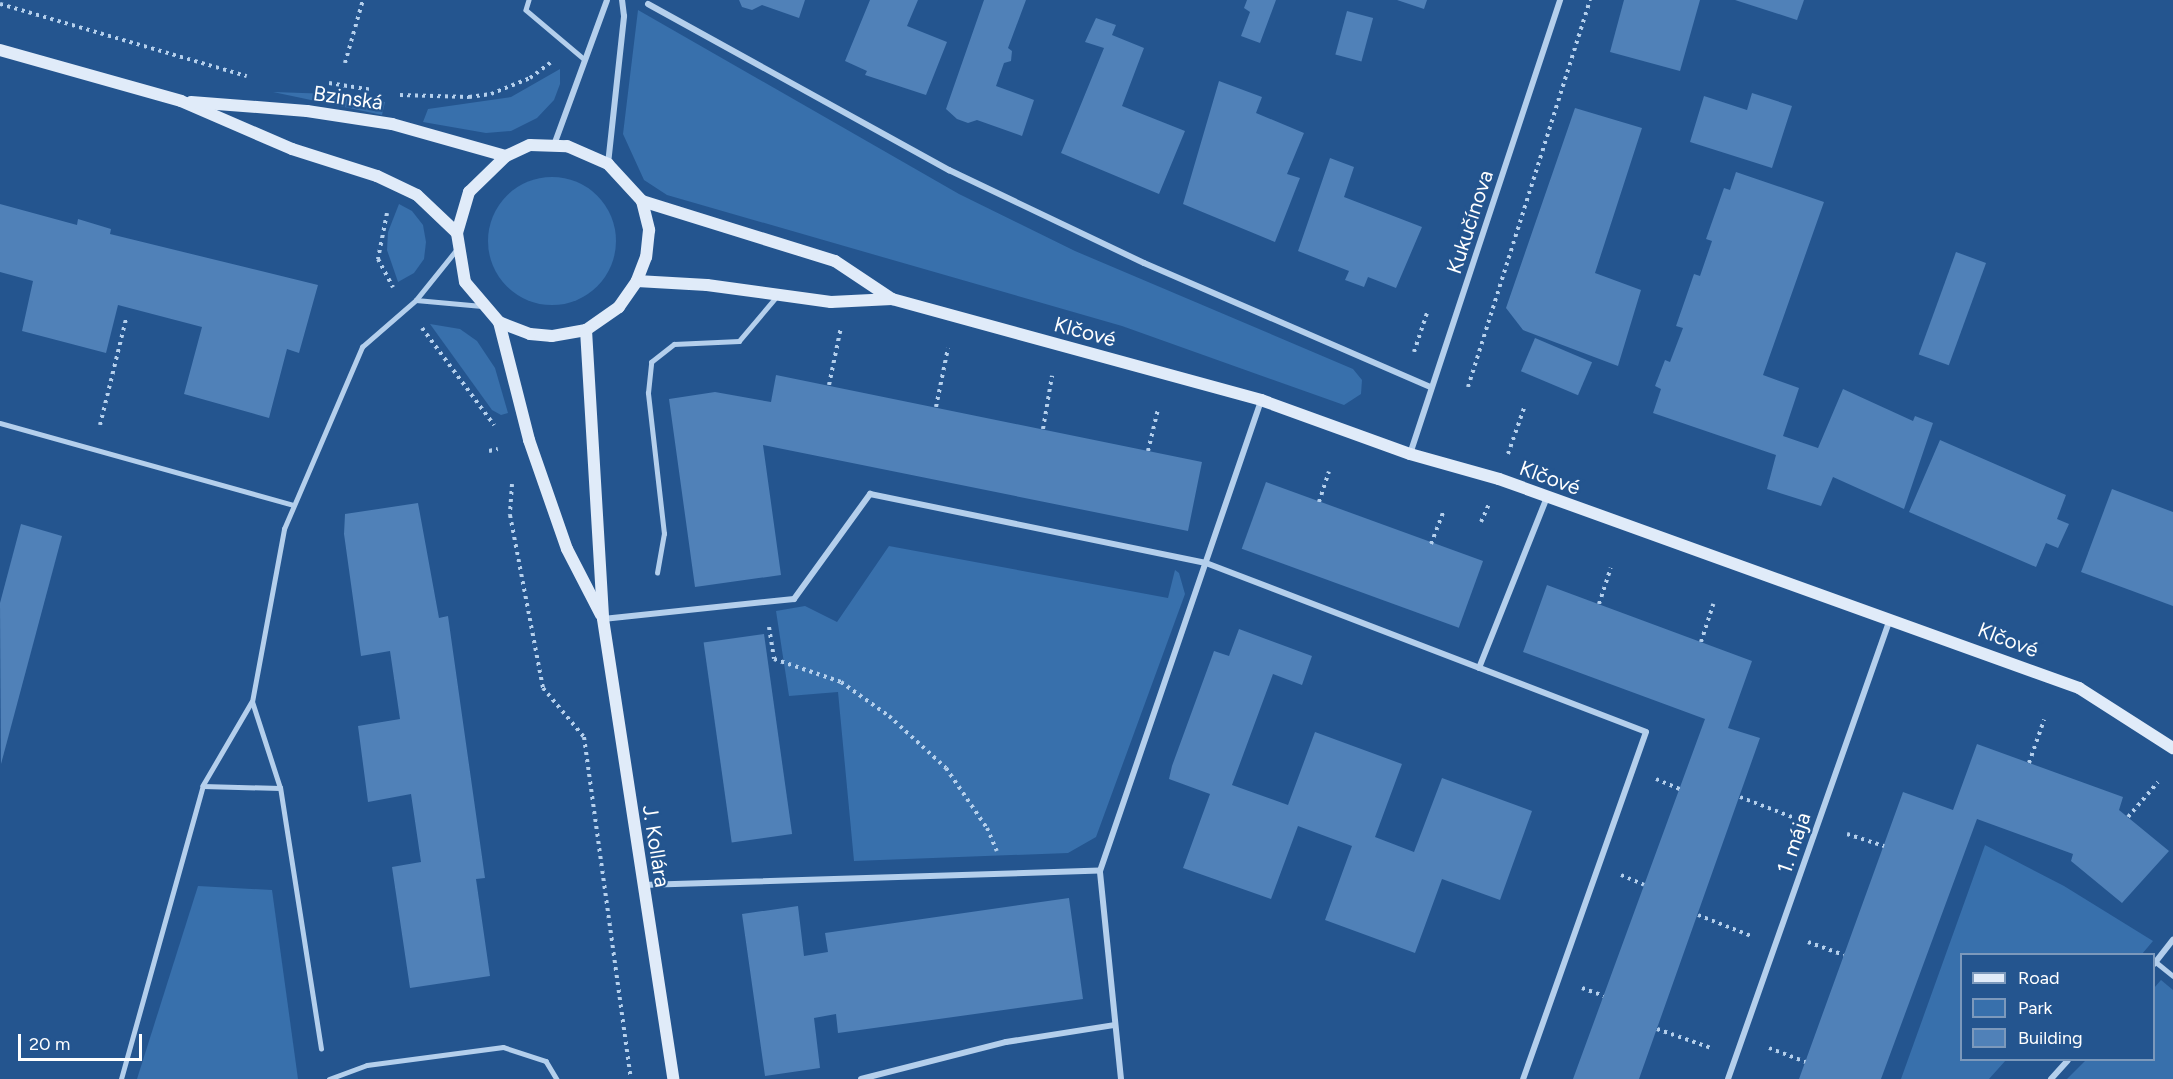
<!DOCTYPE html>
<html>
<head>
<meta charset="utf-8">
<style>
	body { margin:0 }
	#map { position:relative; width:2173px; height:1079px; overflow:hidden; background:#24558f; font-family:Figtree,sans-serif }
	div>[style] { position:absolute }
	[style*='--x'] { left:calc(var(--x)*1px); top:calc(var(--y)*1px); width:calc(var(--w)*1px); rotate:calc(var(--a)*1deg) }
	.green>* { inset:0; background:#3870ac }
	.round { border-radius:50% }
	.building>* { inset:0; background:#5081b8; transform-origin:0 0 }
	.path>* { height:4px; margin-top:-2px; transform-origin:0; background:repeating-linear-gradient(90deg,#b4cfec 0 3px,transparent 0 7.5px) }
	.lane>* { height:4.5px; margin:-2.25px; padding:0 2.25px; transform-origin:2.25px; border-radius:2.25px; background:#b4cfec }
	.street>* { height:6px; margin:-3px; padding:0 3px; transform-origin:3px; border-radius:3px; background:#b4cfec }
	.secondary>* { height:12px; margin:-6px; padding:0 6px; transform-origin:6px; border-radius:6px; background:#e0ebf9 }
	span { translate:-50% -50%; white-space:nowrap; text-align:center; line-height:1.15; -webkit-text-stroke:4.5px #24558f; paint-order:stroke }
	.street-label { font-size:21px; color:#fff }
	.legend { position:absolute; left:1960px; top:953px; width:195px; height:108px; box-sizing:border-box; background:#24558f; border:2px solid #7c99bc; margin:0; padding:8px 10px; list-style:none; font-size:18px; color:#fff }
	.legend li { display:flex; align-items:center; gap:12px; height:30px }
	.legend b { width:30px; border:2px solid #7c99bc }
	.scale { position:absolute; left:18px; top:1034px; width:124px; height:27px; box-sizing:border-box; border:3px solid #fff; border-top:0; padding-left:8px; font-size:18px; line-height:21px; white-space:nowrap; color:#fff; -webkit-text-stroke:4px #24558f; paint-order:stroke }
</style>
</head>
<body>
<div id="map">
	<div class="green">
		<div style="clip-path:polygon(638px 10px,959px 194px,1075px 251px,1353px 369px,1362px 380px,1361px 394px,1344px 405px,1122px 326px,667px 195px,644px 180px,623px 134px)"></div>
		<div style="clip-path:polygon(560px 69px,560px 84px,554px 100px,537px 118px,511px 131px,486px 133px,423px 122px,428px 109px,511px 97px)"></div>
		<div style="clip-path:polygon(273px 92px,332px 94px,385px 102px,382px 115px)"></div>
		<div class="round" style="left:488px;top:177px;width:128px;height:128px"></div>
		<div style="clip-path:polygon(399px 204px,412px 211px,423px 225px,426px 242px,424px 259px,414px 273px,398px 282px,387px 250px,388px 232px)"></div>
		<div style="clip-path:polygon(430px 324px,460px 329px,477px 341px,495px 368px,508px 413px,501px 415px,492px 410px)"></div>
		<div style="clip-path:polygon(889px 546px,1168px 598px,1175px 570px,1179px 573px,1185px 594px,1096px 837px,1068px 853px,854px 861px,838px 692px,789px 696px,776px 611px,805px 606px,837px 622px)"></div>
		<div style="clip-path:polygon(1985px 845px,2064px 886px,2153px 941px,2142px 954px,1962px 954px,1962px 1060px,2006px 1060px,1989px 1079px,1901px 1079px)"></div>
		<div style="clip-path:polygon(198px 886px,272px 890px,298px 1079px,137px 1079px)"></div>
		<div style="clip-path:polygon(2161px 980px,2173px 990px,2173px 1079px,2067px 1079px,2086px 1060px,2154px 1060px,2154px 988px)"></div>
	</div>
	<div class="building">
		<div style="clip-path:polygon(739px 0,805px 0,799px 18px,762px 5px,752px 10px,742px 7px)"></div>
		<div style="clip-path:polygon(870px 0,918px 0,907px 26px,947px 42px,926px 95px,865px 75px,867px 71px,845px 61px)"></div>
		<div style="clip-path:polygon(984px 0,1026px 0,1008px 48px,1012px 51px,1011px 61px,1004px 63px,996px 86px,1034px 100px,1022px 136px,977px 120px,968px 123px,957px 119px,946px 109px)"></div>
		<div style="clip-path:polygon(1247px 0,1276px 0,1260px 43px,1241px 36px,1250px 12px,1244px 8px)"></div>
		<div style="clip-path:polygon(1397px 0,1427px 0,1424px 9px)"></div>
		<div style="clip-path:polygon(1624px 0,1700px 0,1680px 71px,1610px 52px)"></div>
		<div style="clip-path:polygon(1735px 0,1804px 0,1797px 20px)"></div>
		<div style="left:1347px;top:11px;width:27px;height:45px;rotate:15deg"></div>
		<div style="clip-path:polygon(1096px 18px,1116px 25px,1112px 35px,1144px 48px,1122px 106px,1185px 131px,1159px 194px,1061px 153px,1104px 48px,1085px 42px)"></div>
		<div style="clip-path:polygon(1219px 81px,1262px 97px,1256px 113px,1304px 133px,1287px 174px,1300px 178px,1275px 242px,1183px 204px)"></div>
		<div style="clip-path:polygon(1752px 93px,1792px 106px,1772px 168px,1690px 142px,1704px 96px,1747px 110px)"></div>
		<div style="clip-path:polygon(1575px 108px,1642px 128px,1595px 273px,1641px 290px,1618px 366px,1523px 330px,1506px 308px)"></div>
		<div style="clip-path:polygon(1330px 158px,1354px 167px,1344px 197px,1422px 227px,1396px 288px,1368px 277px,1364px 287px,1345px 280px,1349px 271px,1298px 251px)"></div>
		<div style="clip-path:polygon(1736px 172px,1824px 202px,1763px 375px,1799px 388px,1783px 436px,1818px 448px,1843px 389px,1913px 421px,1915px 416px,1933px 423px,1904px 509px,1833px 477px,1821px 506px,1767px 489px,1776px 455px,1653px 413px,1661px 389px,1655px 386px,1665px 360px,1670px 362px,1683px 328px,1676px 326px,1694px 274px,1700px 276px,1712px 241px,1706px 239px,1724px 188px,1730px 190px)"></div>
		<div style="clip-path:polygon(0 204px,77px 225px,78px 219px,111px 229px,110px 234px,318px 285px,299px 353px,287px 349px,269px 418px,184px 394px,202px 327px,118px 305px,106px 353px,22px 331px,33px 281px,0 272px)"></div>
		<div style="left:1956px;top:252px;width:32px;height:109px;rotate:20deg"></div>
		<div style="left:1535px;top:338px;width:62px;height:36px;rotate:23deg"></div>
		<div style="clip-path:polygon(776px 375px,1202px 462px,1188px 531px,763px 445px,781px 575px,695px 587px,669px 399px,715px 392px,771px 402px)"></div>
		<div style="clip-path:polygon(1940px 440px,2066px 495px,2057px 519px,2069px 524px,2058px 548px,2046px 543px,2036px 567px,1909px 512px)"></div>
		<div style="left:1266px;top:482px;width:231px;height:71px;rotate:20deg"></div>
		<div style="clip-path:polygon(2112px 489px,2173px 512px,2173px 606px,2081px 572px)"></div>
		<div style="clip-path:polygon(418px 503px,439px 618px,448px 616px,485px 878px,476px 879px,490px 976px,410px 988px,392px 867px,421px 862px,411px 794px,368px 802px,358px 726px,400px 719px,390px 651px,361px 656px,344px 534px,345px 514px)"></div>
		<div style="clip-path:polygon(21px 524px,62px 536px,1px 764px,0 603px)"></div>
		<div style="clip-path:polygon(1547px 585px,1752px 661px,1728px 728px,1760px 738px,1639px 1079px,1573px 1079px,1705px 719px,1523px 652px)"></div>
		<div style="clip-path:polygon(1239px 629px,1312px 656px,1302px 685px,1273px 674px,1232px 785px,1288px 805px,1315px 732px,1402px 764px,1375px 837px,1414px 852px,1442px 778px,1532px 811px,1500px 900px,1442px 879px,1415px 953px,1325px 920px,1352px 846px,1298px 826px,1271px 899px,1183px 868px,1210px 794px,1169px 779px,1172px 766px,1214px 651px,1229px 656px)"></div>
		<div style="left:764px;top:634px;width:202px;height:61px;rotate:82deg"></div>
		<div style="clip-path:polygon(1977px 744px,2123px 797px,2119px 810px,2169px 851px,2122px 903px,2071px 861px,2073px 854px,1977px 819px,1881px 1079px,1799px 1079px,1903px 792px,1953px 810px)"></div>
		<div style="clip-path:polygon(1069px 898px,1083px 999px,838px 1033px,836px 1014px,814px 1018px,820px 1068px,765px 1076px,742px 914px,798px 906px,804px 956px,828px 952px,825px 933px)"></div>
	</div>
	<div class="path">
		<div style="--x:0;--y:4;--w:257;--a:16.3"></div>
		<div style="--x:345;--y:63;--w:66;--a:-74.1"></div>
		<div style="--x:329;--y:83;--w:44;--a:9.2"></div>
		<div style="--x:400;--y:95;--w:69;--a:1.7"></div>
		<div style="--x:469;--y:97;--w:22;--a:-8"></div>
		<div style="--x:491;--y:94;--w:42;--a:-22.3"></div>
		<div style="--x:530;--y:78;--w:26;--a:-37"></div>
		<div style="--x:387;--y:213;--w:47;--a:101.1"></div>
		<div style="--x:378;--y:259;--w:32;--a:62"></div>
		<div style="--x:422;--y:328;--w:121;--a:53.4"></div>
		<div style="--x:1414;--y:352;--w:41;--a:-71.6"></div>
		<div style="--x:829;--y:385;--w:59;--a:-78.3"></div>
		<div style="--x:1468;--y:387;--w:406;--a:-72.5"></div>
		<div style="--x:936;--y:407;--w:60;--a:-78.5"></div>
		<div style="--x:100;--y:425;--w:109;--a:-76.2"></div>
		<div style="--x:1043;--y:429;--w:54;--a:-80.4"></div>
		<div style="--x:489;--y:451;--w:9;--a:-13"></div>
		<div style="--x:1148;--y:451;--w:43;--a:-76.6"></div>
		<div style="--x:1508;--y:454;--w:49;--a:-70.8"></div>
		<div style="--x:512;--y:484;--w:31;--a:94"></div>
		<div style="--x:510;--y:515;--w:176;--a:79.2"></div>
		<div style="--x:543;--y:688;--w:64;--a:50.1"></div>
		<div style="--x:584;--y:737;--w:345;--a:82.2"></div>
		<div style="--x:1319;--y:502;--w:32;--a:-72"></div>
		<div style="--x:1481;--y:522;--w:20;--a:-66"></div>
		<div style="--x:1431;--y:544;--w:36;--a:-69"></div>
		<div style="--x:1599;--y:604;--w:38;--a:-72"></div>
		<div style="--x:769;--y:627;--w:32;--a:81"></div>
		<div style="--x:774;--y:659;--w:71;--a:18.9"></div>
		<div style="--x:841;--y:682;--w:59;--a:35.3"></div>
		<div style="--x:889;--y:716;--w:77;--a:42.4"></div>
		<div style="--x:946;--y:768;--w:73;--a:55.7"></div>
		<div style="--x:987;--y:828;--w:25;--a:67"></div>
		<div style="--x:1701;--y:642;--w:40;--a:-72"></div>
		<div style="--x:2029;--y:763;--w:46;--a:-70.8"></div>
		<div style="--x:1656;--y:779;--w:26;--a:23"></div>
		<div style="--x:1740;--y:797;--w:56;--a:21"></div>
		<div style="--x:2128;--y:817;--w:46;--a:-49.4"></div>
		<div style="--x:1847;--y:834;--w:39;--a:18"></div>
		<div style="--x:1621;--y:875;--w:25;--a:23"></div>
		<div style="--x:1698;--y:915;--w:57;--a:21.6"></div>
		<div style="--x:1808;--y:942;--w:38;--a:20"></div>
		<div style="--x:1582;--y:988;--w:23;--a:20"></div>
		<div style="--x:1657;--y:1029;--w:57;--a:19.4"></div>
		<div style="--x:1769;--y:1048;--w:39;--a:21"></div>
	</div>
	<div class="lane">
		<div style="--x:529;--y:0;--w:10;--a:107"></div>
		<div style="--x:526;--y:10;--w:75;--a:40.1"></div>
		<div style="--x:416;--y:300;--w:66;--a:5.2"></div>
		<div style="--x:0;--y:423;--w:304;--a:15.6"></div>
		<div style="--x:657;--y:573;--w:40;--a:-80"></div>
		<div style="--x:664;--y:534;--w:142;--a:-96.5"></div>
		<div style="--x:648;--y:393;--w:31;--a:-84"></div>
		<div style="--x:651;--y:362;--w:29;--a:-38"></div>
		<div style="--x:674;--y:344;--w:65;--a:-2.6"></div>
		<div style="--x:739;--y:341;--w:59;--a:-49.8"></div>
		<div style="--x:252;--y:702;--w:97;--a:120.3"></div>
		<div style="--x:203;--y:786;--w:77;--a:1.5"></div>
		<div style="--x:2156;--y:962;--w:22;--a:39"></div>
		<div style="--x:321;--y:1049;--w:264;--a:-98.9"></div>
		<div style="--x:280;--y:788;--w:90;--a:-108"></div>
		<div style="--x:252;--y:702;--w:176;--a:-79.5"></div>
		<div style="--x:284;--y:529;--w:198;--a:-66.8"></div>
		<div style="--x:362;--y:347;--w:72;--a:-41"></div>
		<div style="--x:416;--y:300;--w:65;--a:-51.2"></div>
		<div style="--x:121;--y:1079;--w:304;--a:-74.4"></div>
		<div style="--x:329;--y:1079;--w:40;--a:-20.2"></div>
		<div style="--x:367;--y:1065;--w:137;--a:-7.5"></div>
		<div style="--x:503;--y:1047;--w:45;--a:18"></div>
		<div style="--x:546;--y:1061;--w:21;--a:59"></div>
	</div>
	<div class="street">
		<div style="--x:648;--y:4;--w:344;--a:28.9"></div>
		<div style="--x:949;--y:170;--w:216;--a:25.5"></div>
		<div style="--x:1144;--y:263;--w:312;--a:23.4"></div>
		<div style="--x:554;--y:145;--w:154;--a:-69.9"></div>
		<div style="--x:608;--y:164;--w:149;--a:-83.8"></div>
		<div style="--x:624;--y:16;--w:16;--a:-97"></div>
		<div style="--x:1410;--y:454;--w:478;--a:-71.7"></div>
		<div style="--x:603;--y:619;--w:192;--a:-6"></div>
		<div style="--x:794;--y:599;--w:130;--a:-54.1"></div>
		<div style="--x:870;--y:494;--w:343;--a:11.6"></div>
		<div style="--x:1206;--y:563;--w:471;--a:21"></div>
		<div style="--x:1646;--y:732;--w:368;--a:109.5"></div>
		<div style="--x:1479;--y:668;--w:184;--a:-68.3"></div>
		<div style="--x:642;--y:885;--w:458;--a:-1.8"></div>
		<div style="--x:2154;--y:964;--w:31;--a:-52"></div>
		<div style="--x:861;--y:1079;--w:150;--a:-14.3"></div>
		<div style="--x:1006;--y:1042;--w:109;--a:-8.9"></div>
		<div style="--x:1121;--y:1079;--w:209;--a:-95.8"></div>
		<div style="--x:1100;--y:871;--w:498;--a:-71.1"></div>
		<div style="--x:1728;--y:1079;--w:488;--a:-70.6"></div>
		<div style="--x:2051;--y:1079;--w:25;--a:-48"></div>
	</div>
	<div class="secondary">
		<div style="--x:0;--y:50;--w:188;--a:15.7"></div>
		<div style="--x:181;--y:101;--w:121;--a:23.4"></div>
		<div style="--x:292;--y:149;--w:89;--a:17.6"></div>
		<div style="--x:377;--y:176;--w:44;--a:25.4"></div>
		<div style="--x:417;--y:195;--w:55;--a:43.5"></div>
		<div style="--x:191;--y:102;--w:116;--a:4.4"></div>
		<div style="--x:307;--y:111;--w:86;--a:8.7"></div>
		<div style="--x:392;--y:124;--w:118;--a:15.7"></div>
		<div style="--x:642;--y:201;--w:30;--a:76"></div>
		<div style="--x:649;--y:230;--w:27;--a:96"></div>
		<div style="--x:646;--y:257;--w:26;--a:111"></div>
		<div style="--x:637;--y:281;--w:32;--a:125"></div>
		<div style="--x:619;--y:307;--w:40;--a:145.1"></div>
		<div style="--x:586;--y:330;--w:35;--a:170"></div>
		<div style="--x:552;--y:336;--w:22;--a:-175"></div>
		<div style="--x:530;--y:334;--w:33;--a:-159"></div>
		<div style="--x:499;--y:322;--w:52;--a:-130.4"></div>
		<div style="--x:465;--y:282;--w:50;--a:-99.3"></div>
		<div style="--x:457;--y:233;--w:43;--a:-73.7"></div>
		<div style="--x:469;--y:192;--w:52;--a:-44.2"></div>
		<div style="--x:506;--y:156;--w:26;--a:-25"></div>
		<div style="--x:530;--y:145;--w:37;--a:2"></div>
		<div style="--x:567;--y:146;--w:45;--a:23.7"></div>
		<div style="--x:608;--y:164;--w:50;--a:47.4"></div>
		<div style="--x:642;--y:201;--w:202;--a:17.3"></div>
		<div style="--x:835;--y:261;--w:69;--a:33.7"></div>
		<div style="--x:892;--y:299;--w:383;--a:15.3"></div>
		<div style="--x:1261;--y:400;--w:158;--a:19.9"></div>
		<div style="--x:1410;--y:454;--w:92;--a:15.7"></div>
		<div style="--x:1499;--y:479;--w:617;--a:19.82"></div>
		<div style="--x:2079;--y:688;--w:112;--a:32.6"></div>
		<div style="--x:637;--y:281;--w:70;--a:3.3"></div>
		<div style="--x:707;--y:285;--w:125;--a:7.8"></div>
		<div style="--x:831;--y:302;--w:61;--a:-2.8"></div>
		<div style="--x:499;--y:322;--w:122;--a:75.7"></div>
		<div style="--x:529;--y:440;--w:115;--a:70.8"></div>
		<div style="--x:567;--y:549;--w:74;--a:62.7"></div>
		<div style="--x:586;--y:330;--w:289;--a:86.6"></div>
		<div style="--x:603;--y:619;--w:465;--a:81.3"></div>
	</div>
	<div class="street-label">
		<span style="left:348px;top:98px;rotate:8deg">Bzinská</span>
		<span style="left:1470px;top:222px;rotate:-72deg">Kukučínova</span>
		<span style="left:1085px;top:332px;rotate:15deg">Klčové</span>
		<span style="left:1550px;top:478px;rotate:20deg">Klčové</span>
		<span style="left:2008px;top:640px;rotate:21deg">Klčové</span>
		<span style="left:1794px;top:843px;rotate:-71deg">1. mája</span>
		<span style="left:656px;top:846px;rotate:81deg">J. Kollára</span>
	</div>
	<ul class="legend">
	<li><b style="height:8px;background:#e0ebf9"></b>Road</li>
	<li><b style="height:16px;background:#3870ac"></b>Park</li>
	<li><b style="height:16px;background:#5081b8"></b>Building</li>
	</ul>
	<div class="scale">20 m</div>
</div>
</body>
</html>
